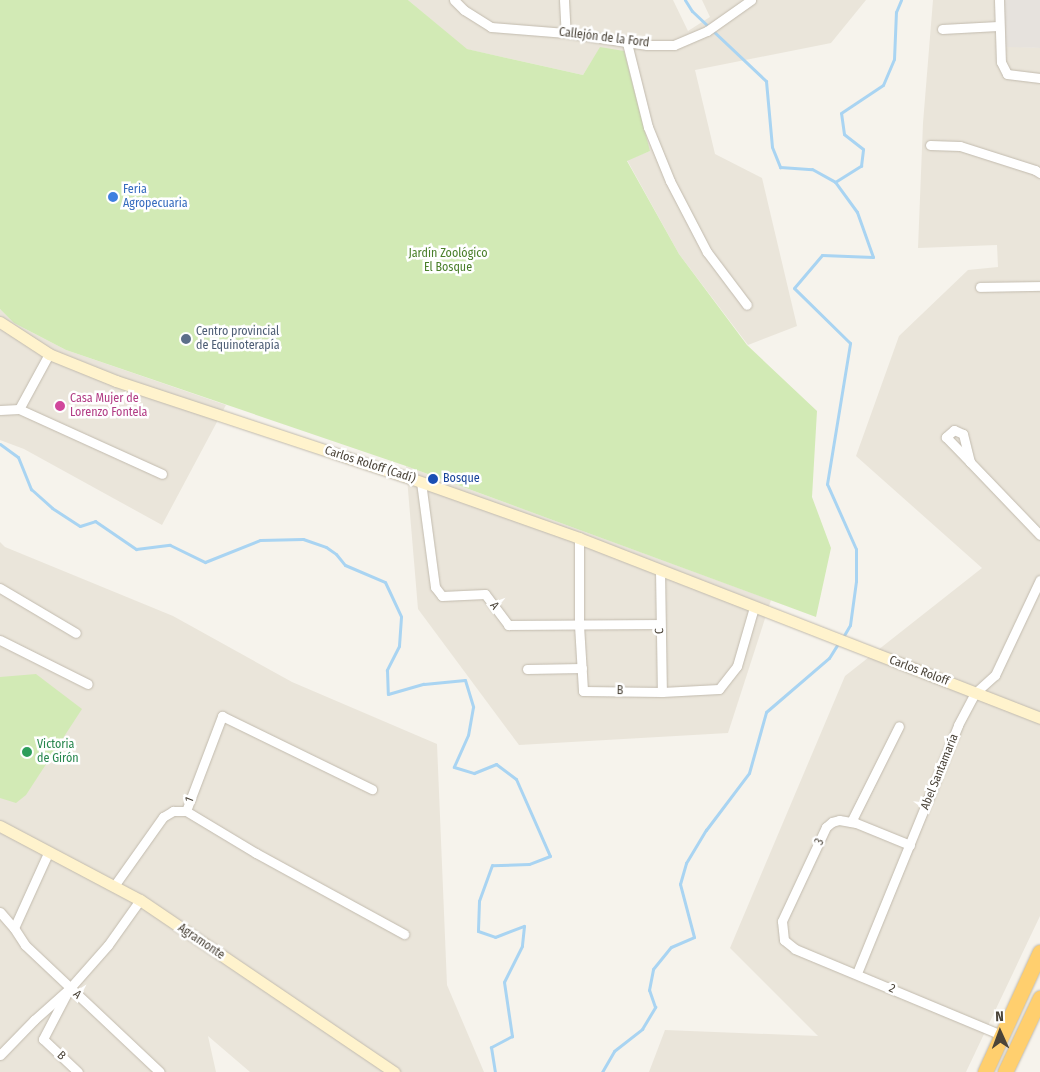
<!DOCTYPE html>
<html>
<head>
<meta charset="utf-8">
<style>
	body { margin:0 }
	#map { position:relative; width:1040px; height:1072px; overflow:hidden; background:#f6f3ec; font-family:"Fira Sans Condensed",sans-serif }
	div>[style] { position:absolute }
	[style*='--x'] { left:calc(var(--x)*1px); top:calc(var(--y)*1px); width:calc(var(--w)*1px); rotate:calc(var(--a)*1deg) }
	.residential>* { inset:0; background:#eae5da }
	.industrial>* { inset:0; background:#e6e2dd }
	.green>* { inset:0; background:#d2eab5 }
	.stream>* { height:3px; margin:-1.5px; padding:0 1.5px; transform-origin:1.5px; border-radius:1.5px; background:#a9d4f2 }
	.roads { filter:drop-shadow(0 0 1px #c2bbae) drop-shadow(0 0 1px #c2bbae) }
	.street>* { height:9px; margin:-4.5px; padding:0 4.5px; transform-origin:4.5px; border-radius:4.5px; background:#fff }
	.secondary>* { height:11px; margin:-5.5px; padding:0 5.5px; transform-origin:5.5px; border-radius:5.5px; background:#fff3cd }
	.highway>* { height:15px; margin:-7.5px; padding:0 7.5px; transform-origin:7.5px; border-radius:7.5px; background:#ffcf6e }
	.dots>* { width:14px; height:14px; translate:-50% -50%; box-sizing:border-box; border:2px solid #fff; border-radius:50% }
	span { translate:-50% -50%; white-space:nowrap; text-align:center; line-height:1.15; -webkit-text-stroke:5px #fff; paint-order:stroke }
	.street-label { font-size:12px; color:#4b4439 }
	.shop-label { font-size:12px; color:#366cbe }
	.left { translate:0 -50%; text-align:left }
	.park-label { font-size:12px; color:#4a7f2a }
	.service-label { font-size:12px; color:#4e5e75 }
	.hotel-label { font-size:12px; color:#b23c85 }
	.transit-label { font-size:12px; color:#164399 }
	.leisure-label { font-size:12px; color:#27864d }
	.north { position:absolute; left:975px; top:1007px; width:50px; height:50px; -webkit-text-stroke:4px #fff; paint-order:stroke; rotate:358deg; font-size:14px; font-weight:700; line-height:20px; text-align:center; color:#4b4439 }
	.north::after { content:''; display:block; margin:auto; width:18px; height:22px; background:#4b4439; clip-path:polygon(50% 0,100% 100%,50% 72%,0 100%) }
</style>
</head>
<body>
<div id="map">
	<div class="residential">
		<div style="clip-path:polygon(408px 0,673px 0,688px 31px,710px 17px,702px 0,866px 0,831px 43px,695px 70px,715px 154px,762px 178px,797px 326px,748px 345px,679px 254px,627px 160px,650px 151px,600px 48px,583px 75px,466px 49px)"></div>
		<div style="clip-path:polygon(933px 0,996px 0,998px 46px,1040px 48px,1040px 916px,966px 1072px,649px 1072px,665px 1030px,818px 1036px,730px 948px,845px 676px,982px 568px,856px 456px,899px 336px,968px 270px,998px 267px,997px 245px,918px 248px,923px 123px)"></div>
		<div style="clip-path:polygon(0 309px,14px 323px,66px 350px,226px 405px,162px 525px,24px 449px,0 440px)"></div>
		<div style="clip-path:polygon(406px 466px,771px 600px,728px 733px,519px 745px,418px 609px)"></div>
		<div style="clip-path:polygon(0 542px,5px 547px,173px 616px,292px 682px,437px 744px,447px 985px,484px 1072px,250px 1072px,208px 1036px,216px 1072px,0 1072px)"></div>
	</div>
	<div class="industrial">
		<div style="clip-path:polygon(1004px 0,1040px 0,1040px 48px,1005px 47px,1002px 11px)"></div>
	</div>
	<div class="green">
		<div style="clip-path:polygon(0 0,408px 0,467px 49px,583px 75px,600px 47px,624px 51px,650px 151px,627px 161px,679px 254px,747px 345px,817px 411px,812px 497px,831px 548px,816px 617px,406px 466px,66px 350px,14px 323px,0 309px)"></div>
		<div style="clip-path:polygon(36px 674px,82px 709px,26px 795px,16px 803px,0 798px,0 677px)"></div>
	</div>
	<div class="stream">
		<div style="--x:685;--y:0;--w:13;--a:58"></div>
		<div style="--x:692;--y:11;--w:102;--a:43.4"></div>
		<div style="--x:766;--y:81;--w:66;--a:84.8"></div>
		<div style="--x:772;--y:147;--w:22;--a:68"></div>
		<div style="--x:780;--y:167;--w:32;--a:4"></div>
		<div style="--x:812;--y:169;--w:26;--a:29"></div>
		<div style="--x:0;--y:444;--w:22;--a:36"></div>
		<div style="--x:18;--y:457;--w:35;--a:68"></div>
		<div style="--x:31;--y:489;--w:28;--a:42"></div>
		<div style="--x:52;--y:508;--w:33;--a:33"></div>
		<div style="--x:80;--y:526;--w:16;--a:-18"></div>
		<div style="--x:95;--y:521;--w:50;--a:34.3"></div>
		<div style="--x:136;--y:549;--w:34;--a:-7"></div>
		<div style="--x:170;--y:545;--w:39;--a:26"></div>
		<div style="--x:205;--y:562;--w:59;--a:-21.8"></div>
		<div style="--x:260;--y:540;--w:43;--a:-1.3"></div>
		<div style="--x:303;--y:539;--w:24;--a:19"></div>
		<div style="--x:326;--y:547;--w:12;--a:35"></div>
		<div style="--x:336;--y:554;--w:14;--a:51"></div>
		<div style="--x:345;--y:565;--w:43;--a:23"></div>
		<div style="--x:385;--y:582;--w:38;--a:65"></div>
		<div style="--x:401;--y:617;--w:29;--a:94"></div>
		<div style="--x:399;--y:646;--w:27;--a:117"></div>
		<div style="--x:387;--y:670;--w:24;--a:88"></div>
		<div style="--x:388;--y:694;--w:37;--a:-16"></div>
		<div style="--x:424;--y:684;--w:41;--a:-5.6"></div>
		<div style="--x:465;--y:680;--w:28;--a:73"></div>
		<div style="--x:473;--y:707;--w:28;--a:100"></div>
		<div style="--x:468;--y:735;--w:35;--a:114"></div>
		<div style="--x:454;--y:767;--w:21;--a:17"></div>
		<div style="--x:474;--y:773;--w:24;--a:-22"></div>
		<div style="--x:496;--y:764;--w:25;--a:37"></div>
		<div style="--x:516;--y:779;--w:84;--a:66.2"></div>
		<div style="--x:550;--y:856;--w:22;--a:159"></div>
		<div style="--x:529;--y:864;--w:37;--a:178"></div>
		<div style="--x:492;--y:865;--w:38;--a:110"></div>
		<div style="--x:479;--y:901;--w:30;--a:92"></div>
		<div style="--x:478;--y:931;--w:18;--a:19"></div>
		<div style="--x:495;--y:937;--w:31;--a:-21"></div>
		<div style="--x:524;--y:926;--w:20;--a:96"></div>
		<div style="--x:522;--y:946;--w:40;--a:116.6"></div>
		<div style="--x:504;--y:982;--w:55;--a:81.6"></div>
		<div style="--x:512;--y:1036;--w:24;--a:152"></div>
		<div style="--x:491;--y:1047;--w:25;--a:81"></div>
		<div style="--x:843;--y:637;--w:14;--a:-60"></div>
		<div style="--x:850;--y:625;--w:44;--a:-82.2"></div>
		<div style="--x:856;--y:581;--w:32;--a:-90"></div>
		<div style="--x:856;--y:549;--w:71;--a:-114"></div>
		<div style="--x:827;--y:484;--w:143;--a:-80.7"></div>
		<div style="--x:850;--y:343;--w:78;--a:-135.5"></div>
		<div style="--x:794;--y:288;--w:43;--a:-49.7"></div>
		<div style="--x:822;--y:255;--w:51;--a:2.2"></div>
		<div style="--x:873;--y:257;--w:48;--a:-109.6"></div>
		<div style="--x:857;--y:212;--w:37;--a:-126"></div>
		<div style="--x:835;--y:182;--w:31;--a:-32"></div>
		<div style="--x:861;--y:166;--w:17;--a:-83"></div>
		<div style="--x:863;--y:149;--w:24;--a:-142"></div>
		<div style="--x:844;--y:134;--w:21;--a:-98"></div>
		<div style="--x:841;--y:113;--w:50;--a:-33.7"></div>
		<div style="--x:883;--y:85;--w:28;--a:-67"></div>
		<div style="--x:894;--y:59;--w:47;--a:-87.6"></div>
		<div style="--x:896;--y:12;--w:13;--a:-67"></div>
		<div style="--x:602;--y:1072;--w:24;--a:-60"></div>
		<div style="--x:614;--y:1051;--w:36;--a:-38"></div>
		<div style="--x:642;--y:1029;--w:26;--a:-59"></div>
		<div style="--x:655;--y:1007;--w:18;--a:-109"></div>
		<div style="--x:649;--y:990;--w:21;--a:-79"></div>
		<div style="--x:653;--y:969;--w:28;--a:-51"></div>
		<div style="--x:671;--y:947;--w:25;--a:-23"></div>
		<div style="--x:694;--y:937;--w:55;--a:-104.8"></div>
		<div style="--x:680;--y:884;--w:22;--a:-74"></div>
		<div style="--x:686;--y:863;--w:39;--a:-59"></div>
		<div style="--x:706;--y:830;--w:71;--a:-53"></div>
		<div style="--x:749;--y:773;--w:63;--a:-74.4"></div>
		<div style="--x:766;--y:712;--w:83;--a:-40.6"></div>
		<div style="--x:829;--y:658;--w:19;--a:-58"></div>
	</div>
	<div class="roads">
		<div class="street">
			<div style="--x:454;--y:0;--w:14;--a:45"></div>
			<div style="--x:464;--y:10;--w:32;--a:32"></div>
			<div style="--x:491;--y:27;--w:75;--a:4.6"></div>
			<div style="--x:566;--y:33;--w:82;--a:8.4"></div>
			<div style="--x:647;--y:45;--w:27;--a:0"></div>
			<div style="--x:674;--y:45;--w:36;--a:-23"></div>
			<div style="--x:707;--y:31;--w:54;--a:-35.2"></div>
			<div style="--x:564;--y:0;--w:33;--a:87"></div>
			<div style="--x:999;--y:0;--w:62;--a:88.2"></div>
			<div style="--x:1001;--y:62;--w:13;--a:63"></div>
			<div style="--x:1007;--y:74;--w:33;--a:7"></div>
			<div style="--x:942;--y:29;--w:56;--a:-3.1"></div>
			<div style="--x:627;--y:43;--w:87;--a:76"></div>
			<div style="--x:648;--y:127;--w:58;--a:67.8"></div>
			<div style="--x:670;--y:181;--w:80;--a:62.5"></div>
			<div style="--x:707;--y:252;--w:66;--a:53"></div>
			<div style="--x:930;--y:145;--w:30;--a:2"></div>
			<div style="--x:960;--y:146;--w:79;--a:17.7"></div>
			<div style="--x:1035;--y:170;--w:6;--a:31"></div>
			<div style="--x:980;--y:287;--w:60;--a:-1"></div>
			<div style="--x:19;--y:409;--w:157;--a:24.4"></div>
			<div style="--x:0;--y:410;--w:19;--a:-3"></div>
			<div style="--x:19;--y:409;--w:63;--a:-61.4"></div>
			<div style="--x:970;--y:462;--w:29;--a:-104"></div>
			<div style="--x:963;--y:434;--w:10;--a:-156"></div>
			<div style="--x:954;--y:430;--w:11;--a:139"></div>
			<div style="--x:946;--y:437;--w:35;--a:46"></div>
			<div style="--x:970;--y:462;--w:101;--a:46.2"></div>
			<div style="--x:421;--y:482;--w:106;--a:82.4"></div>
			<div style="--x:435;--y:587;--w:11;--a:52"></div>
			<div style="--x:442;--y:596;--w:43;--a:-2.7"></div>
			<div style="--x:485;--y:594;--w:39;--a:53"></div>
			<div style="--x:508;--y:625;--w:152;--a:-0.4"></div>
			<div style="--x:579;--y:538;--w:87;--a:90"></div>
			<div style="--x:579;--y:625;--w:66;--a:86.5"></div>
			<div style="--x:583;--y:691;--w:79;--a:0.7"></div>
			<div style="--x:662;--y:692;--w:57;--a:-3"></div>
			<div style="--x:719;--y:689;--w:29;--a:-52"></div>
			<div style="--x:737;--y:666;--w:61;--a:-73.9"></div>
			<div style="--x:660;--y:570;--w:122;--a:89.1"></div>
			<div style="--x:0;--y:588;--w:88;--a:30.6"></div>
			<div style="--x:0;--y:640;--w:98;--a:26.6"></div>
			<div style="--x:527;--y:669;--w:55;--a:-1"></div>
			<div style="--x:186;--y:811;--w:102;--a:-69.2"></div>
			<div style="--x:222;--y:716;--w:167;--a:26"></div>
			<div style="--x:851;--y:822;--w:107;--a:-63.4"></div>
			<div style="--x:910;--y:845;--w:58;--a:-157.8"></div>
			<div style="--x:856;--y:823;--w:17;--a:-170"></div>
			<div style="--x:839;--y:820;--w:7;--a:164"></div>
			<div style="--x:832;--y:822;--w:8;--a:140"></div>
			<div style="--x:826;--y:827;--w:104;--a:115.1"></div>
			<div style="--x:782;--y:921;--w:19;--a:84"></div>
			<div style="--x:784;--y:940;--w:14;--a:39"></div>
			<div style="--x:795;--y:949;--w:224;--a:22.6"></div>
			<div style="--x:114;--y:886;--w:85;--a:-54.6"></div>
			<div style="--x:163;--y:817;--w:12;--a:-31"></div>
			<div style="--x:173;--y:811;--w:13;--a:0"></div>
			<div style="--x:186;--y:811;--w:82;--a:31"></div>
			<div style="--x:256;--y:853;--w:169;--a:28.7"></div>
			<div style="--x:0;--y:912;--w:21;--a:49"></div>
			<div style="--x:14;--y:928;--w:20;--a:57"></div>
			<div style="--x:25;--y:945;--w:185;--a:43.3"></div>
			<div style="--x:14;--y:928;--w:82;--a:-65.6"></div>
			<div style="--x:857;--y:973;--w:268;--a:-67.8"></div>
			<div style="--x:958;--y:725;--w:36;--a:-62"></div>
			<div style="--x:975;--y:693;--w:27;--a:-42"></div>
			<div style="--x:995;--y:675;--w:105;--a:-64.7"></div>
			<div style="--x:67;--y:993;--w:52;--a:117.6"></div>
			<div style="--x:43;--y:1039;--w:48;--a:43.3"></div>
			<div style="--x:0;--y:1055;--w:49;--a:-45.8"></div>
			<div style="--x:34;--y:1020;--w:48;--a:-41.6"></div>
			<div style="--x:70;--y:988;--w:57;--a:-48.5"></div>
			<div style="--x:108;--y:945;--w:55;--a:-54.6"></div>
		</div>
		<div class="secondary">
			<div style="--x:0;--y:322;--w:59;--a:33.1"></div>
			<div style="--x:49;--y:354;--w:72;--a:21.9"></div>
			<div style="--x:116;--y:381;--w:303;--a:18.3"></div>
			<div style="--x:404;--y:476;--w:186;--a:19.5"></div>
			<div style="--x:579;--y:538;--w:495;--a:21.3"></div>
			<div style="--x:0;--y:826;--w:158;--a:27.9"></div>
			<div style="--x:140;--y:900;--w:307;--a:34.1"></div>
		</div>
		<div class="highway">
			<div style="--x:985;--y:1072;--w:132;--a:-65.4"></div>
			<div style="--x:1005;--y:1072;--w:82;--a:-64.7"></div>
		</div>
	</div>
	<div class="dots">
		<div style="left:113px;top:197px;background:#3f7fe0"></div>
		<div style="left:186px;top:339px;background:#5c6f8a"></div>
		<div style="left:60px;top:406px;background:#d1479c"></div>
		<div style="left:433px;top:479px;background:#1a4fb4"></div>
		<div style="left:27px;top:752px;background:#2e9e5b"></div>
	</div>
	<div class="street-label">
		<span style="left:604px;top:38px;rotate:7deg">Callejón de la Ford</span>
		<span style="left:370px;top:465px;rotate:18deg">Carlos Roloff (Cadí)</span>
		<span style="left:494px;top:606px;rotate:54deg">A</span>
		<span style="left:660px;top:631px;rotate:-92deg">C</span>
		<span style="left:919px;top:671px;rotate:21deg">Carlos Roloff</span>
		<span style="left:620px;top:691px;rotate:1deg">B</span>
		<span style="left:940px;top:772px;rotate:-68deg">Abel Santamaría</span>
		<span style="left:190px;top:800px;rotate:-69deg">1</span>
		<span style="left:820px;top:842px;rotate:-65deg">3</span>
		<span style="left:201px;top:942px;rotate:34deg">Agramonte</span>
		<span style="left:892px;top:989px;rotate:24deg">2</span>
		<span style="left:77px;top:995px;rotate:43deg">A</span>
		<span style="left:61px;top:1056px;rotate:43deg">B</span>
	</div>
	<div class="shop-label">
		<span class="left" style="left:123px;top:197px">Feria<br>Agropecuaria</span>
	</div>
	<div class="park-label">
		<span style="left:448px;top:261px">Jardín Zoológico<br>El Bosque</span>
	</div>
	<div class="service-label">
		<span class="left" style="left:196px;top:339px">Centro provincial<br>de Equinoterapía</span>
	</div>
	<div class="hotel-label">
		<span class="left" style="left:70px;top:406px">Casa Mujer de<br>Lorenzo Fontela</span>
	</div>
	<div class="transit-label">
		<span class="left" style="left:443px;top:479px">Bosque</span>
	</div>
	<div class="leisure-label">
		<span class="left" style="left:37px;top:752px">Victoria<br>de Girón</span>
	</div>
	<div class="north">N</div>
</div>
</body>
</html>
